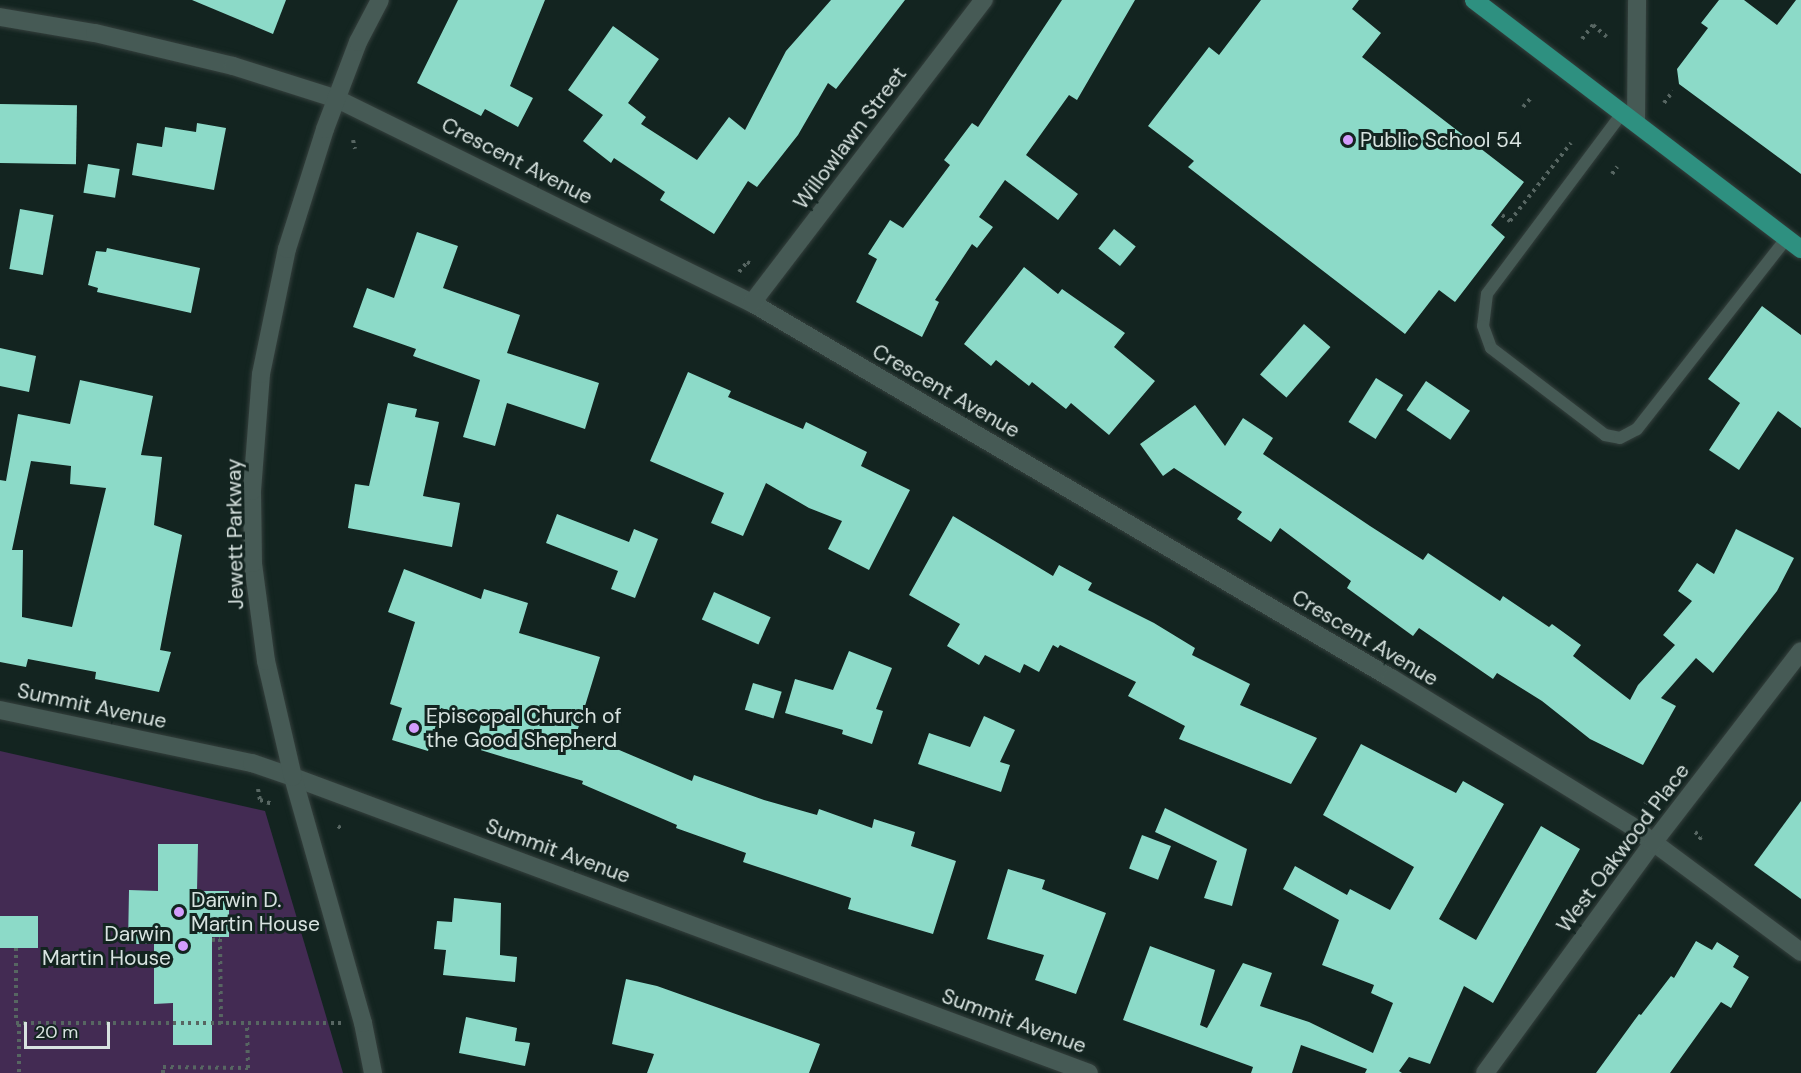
<!DOCTYPE html>
<html>
<head>
<meta charset="utf-8">
<style>
	body { margin:0 }
	#map { position:relative; width:1801px; height:1073px; overflow:hidden; background:#132420; font-family:"DM Sans",sans-serif }
	div>[style] { position:absolute }
	[style*='--x'] { left:calc(var(--x)*1px); top:calc(var(--y)*1px); width:calc(var(--w)*1px); rotate:calc(var(--a)*1deg) }
	.green>* { inset:0; background:#432b53 }
	.building>* { inset:0; background:#8cdac8; transform-origin:0 0 }
	.path>* { height:4px; margin-top:-2px; transform-origin:0; background:repeating-linear-gradient(90deg,#576662 0 3px,transparent 0 7.5px) }
	.roads { filter:drop-shadow(0 0 2px #35403d) drop-shadow(0 0 2px #35403d) }
	.lane>* { height:12px; margin:-6px; padding:0 6px; transform-origin:6px; border-radius:6px; background:#465a55 }
	.street>* { height:18px; margin:-9px; padding:0 9px; transform-origin:9px; border-radius:9px; background:#465a55 }
	.primary>* { height:18px; margin:-9px; padding:0 9px; transform-origin:9px; border-radius:9px; background:#2e9080 }
	.dots>* { width:16px; height:16px; translate:-50% -50%; box-sizing:border-box; border:3px solid #132420; border-radius:50% }
	span { translate:-50% -50%; white-space:nowrap; text-align:center; line-height:1.15; -webkit-text-stroke:6px #132420; paint-order:stroke }
	.street-label { font-size:21px; color:#d8e3e0 }
	.poi-label { font-size:21px; color:#d8e3e0 }
	.left { translate:0 -50%; text-align:left }
	.right { translate:-100% -50%; text-align:right }
	.scale { position:absolute; left:24px; top:1022px; width:86px; height:27px; box-sizing:border-box; border:3px solid #d8e3e0; border-top:0; padding-left:8px; font-size:18px; line-height:21px; white-space:nowrap; color:#d8e3e0; -webkit-text-stroke:4px #132420; paint-order:stroke }
</style>
</head>
<body>
<div id="map">
	<div class="green">
		<div style="clip-path:polygon(0 751px,265px 811px,343px 1073px,0 1073px)"></div>
	</div>
	<div class="building">
		<div style="clip-path:polygon(192px 0,286px 0,273px 34px)"></div>
		<div style="clip-path:polygon(458px 0,545px 0,510px 86px,533px 98px,518px 127px,485px 109px,481px 116px,417px 83px)"></div>
		<div style="clip-path:polygon(831px 0,905px 0,836px 89px,828px 83px,798px 135px,757px 187px,748px 181px,714px 234px,660px 200px,665px 192px,614px 158px,611px 163px,583px 141px,603px 115px,568px 90px,613px 26px,659px 59px,628px 103px,646px 117px,641px 124px,697px 160px,729px 117px,745px 130px,786px 51px)"></div>
		<div style="clip-path:polygon(1062px 0,1135px 0,1077px 100px,1069px 95px,1026px 155px,1078px 194px,1058px 220px,1005px 180px,979px 217px,993px 227px,977px 248px,972px 244px,935px 300px,939px 302px,922px 337px,856px 302px,877px 259px,868px 254px,890px 220px,903px 228px,950px 165px,944px 160px,972px 123px,978px 127px)"></div>
		<div style="clip-path:polygon(1261px 0,1359px 0,1352px 9px,1381px 33px,1362px 57px,1524px 182px,1491px 225px,1505px 237px,1455px 302px,1439px 290px,1405px 334px,1188px 167px,1194px 161px,1148px 126px,1209px 47px,1219px 55px)"></div>
		<div style="clip-path:polygon(1719px 0,1744px 0,1777px 25px,1796px 0,1801px 0,1801px 174px,1679px 84px,1677px 69px,1708px 28px,1701px 23px)"></div>
		<div style="left:0;top:104px;width:77px;height:59px;rotate:1deg"></div>
		<div style="clip-path:polygon(197px 123px,226px 128px,214px 190px,132px 175px,137px 143px,162px 147px,165px 127px,196px 132px)"></div>
		<div style="left:88px;top:164px;width:32px;height:29px;rotate:9deg"></div>
		<div style="left:20px;top:209px;width:34px;height:61px;rotate:10deg"></div>
		<div style="left:1114px;top:229px;width:28px;height:25px;rotate:39deg"></div>
		<div style="clip-path:polygon(417px 232px,458px 246px,443px 288px,520px 315px,507px 353px,599px 383px,585px 429px,507px 403px,495px 446px,463px 437px,480px 380px,413px 356px,416px 349px,353px 327px,367px 288px,394px 298px)"></div>
		<div style="clip-path:polygon(107px 248px,200px 268px,191px 313px,97px 292px,98px 288px,88px 285px,96px 251px,106px 252px)"></div>
		<div style="clip-path:polygon(1024px 267px,1058px 294px,1062px 289px,1125px 333px,1114px 347px,1155px 381px,1109px 435px,1071px 403px,1066px 409px,1032px 382px,1029px 386px,996px 360px,991px 366px,964px 344px)"></div>
		<div style="clip-path:polygon(1762px 306px,1801px 335px,1801px 428px,1778px 411px,1739px 470px,1709px 450px,1740px 403px,1708px 379px)"></div>
		<div style="left:1304px;top:324px;width:35px;height:67px;rotate:41deg"></div>
		<div style="clip-path:polygon(0 348px,36px 356px,29px 392px,0 386px)"></div>
		<div style="clip-path:polygon(688px 372px,731px 391px,728px 397px,803px 429px,806px 422px,867px 452px,861px 466px,910px 490px,869px 570px,828px 549px,842px 521px,809px 508px,766px 483px,743px 536px,711px 523px,724px 493px,650px 461px)"></div>
		<div style="left:1376px;top:378px;width:32px;height:52px;rotate:32deg"></div>
		<div style="clip-path:polygon(evenodd,80px 380px,153px 396px,141px 455px,162px 457px,154px 525px,182px 535px,160px 650px,171px 652px,159px 692px,95px 679px,96px 672px,28px 659px,26px 667px,0 662px,0 480px,6px 481px,18px 414px,70px 424px,80px 380px,31px 461px,71px 466px,70px 484px,106px 488px,72px 627px,22px 617px,23px 550px,12px 550px,31px 461px)"></div>
		<div style="left:1426px;top:381px;width:53px;height:35px;rotate:34deg"></div>
		<div style="clip-path:polygon(388px 403px,417px 409px,415px 417px,439px 422px,423px 496px,460px 503px,452px 547px,348px 528px,355px 484px,369px 486px)"></div>
		<div style="clip-path:polygon(1195px 405px,1225px 446px,1243px 418px,1273px 438px,1263px 454px,1370px 526px,1423px 560px,1428px 553px,1500px 601px,1503px 596px,1549px 627px,1552px 624px,1581px 645px,1573px 656px,1630px 700px,1638px 685px,1675px 645px,1663px 635px,1692px 601px,1678px 591px,1697px 563px,1714px 574px,1736px 529px,1794px 558px,1777px 591px,1713px 673px,1696px 658px,1661px 698px,1676px 706px,1643px 765px,1590px 739px,1542px 701px,1497px 673px,1493px 679px,1419px 628px,1413px 636px,1347px 588px,1351px 581px,1280px 528px,1271px 542px,1237px 519px,1242px 512px,1174px 468px,1163px 476px,1140px 444px)"></div>
		<div style="clip-path:polygon(557px 514px,629px 542px,634px 529px,658px 539px,635px 598px,611px 589px,618px 571px,546px 543px)"></div>
		<div style="clip-path:polygon(953px 516px,1053px 576px,1059px 565px,1092px 583px,1088px 590px,1154px 623px,1195px 648px,1192px 655px,1250px 684px,1240px 705px,1317px 738px,1291px 784px,1179px 739px,1185px 726px,1128px 696px,1136px 682px,1060px 645px,1058px 648px,1053px 645px,1039px 672px,1024px 664px,1020px 673px,985px 655px,979px 665px,947px 646px,960px 624px,909px 595px)"></div>
		<div style="clip-path:polygon(404px 569px,481px 599px,484px 589px,528px 603px,519px 633px,600px 657px,577px 732px,692px 781px,694px 775px,764px 800px,817px 815px,819px 809px,872px 828px,874px 819px,915px 832px,911px 846px,956px 861px,933px 934px,848px 909px,851px 898px,743px 862px,746px 853px,676px 828px,677px 825px,582px 784px,583px 781px,474px 748px,482px 721px,441px 708px,428px 751px,392px 740px,402px 708px,390px 704px,415px 622px,388px 612px)"></div>
		<div style="left:714px;top:592px;width:62px;height:30px;rotate:24deg"></div>
		<div style="clip-path:polygon(849px 651px,892px 668px,876px 709px,883px 711px,872px 744px,842px 734px,843px 730px,785px 713px,795px 679px,833px 690px)"></div>
		<div style="left:753px;top:683px;width:30px;height:28px;rotate:17deg"></div>
		<div style="clip-path:polygon(984px 716px,1015px 730px,1000px 762px,1010px 765px,1001px 792px,918px 764px,929px 733px,970px 747px)"></div>
		<div style="clip-path:polygon(1361px 744px,1456px 793px,1463px 781px,1504px 804px,1439px 919px,1476px 940px,1541px 826px,1580px 849px,1493px 1003px,1464px 986px,1430px 1064px,1409px 1057px,1399px 1071px,1402px 1073px,1365px 1073px,1367px 1069px,1301px 1045px,1292px 1073px,1251px 1073px,1253px 1067px,1123px 1020px,1150px 946px,1215px 970px,1200px 1025px,1207px 1028px,1243px 963px,1272px 973px,1260px 1006px,1309px 1022px,1373px 1053px,1393px 1003px,1371px 993px,1374px 985px,1322px 965px,1339px 920px,1283px 889px,1295px 866px,1347px 895px,1350px 889px,1390px 910px,1414px 867px,1323px 815px)"></div>
		<div style="clip-path:polygon(1801px 801px,1801px 899px,1754px 865px)"></div>
		<div style="clip-path:polygon(1165px 808px,1247px 849px,1232px 906px,1204px 898px,1217px 861px,1155px 832px)"></div>
		<div style="left:1142px;top:835px;width:31px;height:36px;rotate:21deg"></div>
		<div style="clip-path:polygon(158px 844px,198px 844px,197px 891px,229px 891px,229px 937px,212px 937px,212px 1045px,173px 1045px,173px 1003px,154px 1004px,154px 944px,128px 944px,129px 890px,158px 891px)"></div>
		<div style="clip-path:polygon(1008px 869px,1045px 880px,1042px 889px,1106px 913px,1076px 994px,1035px 980px,1044px 955px,987px 939px)"></div>
		<div style="clip-path:polygon(454px 898px,501px 903px,500px 955px,517px 957px,515px 982px,443px 975px,446px 950px,434px 949px,437px 921px,452px 922px)"></div>
		<div style="left:0;top:916px;width:38px;height:32px"></div>
		<div style="clip-path:polygon(1696px 941px,1712px 950px,1717px 942px,1739px 956px,1733px 967px,1749px 977px,1731px 1008px,1721px 1002px,1670px 1073px,1596px 1073px,1639px 1014px,1641px 1015px,1671px 976px,1674px 978px)"></div>
		<div style="clip-path:polygon(626px 979px,657px 986px,820px 1044px,809px 1073px,647px 1073px,654px 1054px,612px 1044px)"></div>
		<div style="clip-path:polygon(466px 1017px,517px 1028px,515px 1041px,530px 1043px,525px 1066px,459px 1053px)"></div>
	</div>
	<div class="path">
		<div style="--x:1582;--y:39;--w:18;--a:-52"></div>
		<div style="--x:1593;--y:25;--w:18;--a:41"></div>
		<div style="--x:1664;--y:103;--w:15;--a:-53"></div>
		<div style="--x:1523;--y:107;--w:11;--a:-49"></div>
		<div style="--x:353;--y:140;--w:9;--a:77"></div>
		<div style="--x:1612;--y:174;--w:9;--a:-54"></div>
		<div style="--x:1502;--y:215;--w:11;--a:38"></div>
		<div style="--x:1510;--y:221;--w:99;--a:-52"></div>
		<div style="--x:739;--y:272;--w:13;--a:-51"></div>
		<div style="--x:747;--y:262;--w:7;--a:27"></div>
		<div style="--x:258;--y:789;--w:11;--a:80"></div>
		<div style="--x:260;--y:800;--w:13;--a:18"></div>
		<div style="--x:1645;--y:804;--w:8;--a:-50"></div>
		<div style="--x:1650;--y:798;--w:9;--a:36"></div>
		<div style="--x:338;--y:826;--w:6;--a:39"></div>
		<div style="--x:1695;--y:832;--w:8;--a:40"></div>
		<div style="--x:1701;--y:837;--w:7;--a:124"></div>
		<div style="--x:212;--y:940;--w:8;--a:-7"></div>
		<div style="--x:220;--y:939;--w:85;--a:89.3"></div>
		<div style="--x:16;--y:948;--w:75;--a:90"></div>
		<div style="--x:16;--y:1023;--w:325;--a:0"></div>
		<div style="--x:19;--y:1024;--w:49;--a:90"></div>
		<div style="--x:163;--y:1073;--w:6;--a:-90"></div>
		<div style="--x:163;--y:1067;--w:85;--a:0.7"></div>
		<div style="--x:248;--y:1068;--w:45;--a:-91.3"></div>
	</div>
	<div class="roads">
		<div class="lane">
			<div style="--x:1623;--y:112;--w:227;--a:126.8"></div>
			<div style="--x:1487;--y:294;--w:32;--a:97"></div>
			<div style="--x:1483;--y:326;--w:23;--a:70"></div>
			<div style="--x:1491;--y:348;--w:143;--a:37.3"></div>
			<div style="--x:1605;--y:435;--w:15;--a:11"></div>
			<div style="--x:1620;--y:438;--w:19;--a:-28"></div>
			<div style="--x:1637;--y:429;--w:243;--a:-51.9"></div>
		</div>
		<div class="street">
			<div style="--x:0;--y:17;--w:96;--a:9.6"></div>
			<div style="--x:95;--y:33;--w:142;--a:13.4"></div>
			<div style="--x:233;--y:66;--w:109;--a:17.6"></div>
			<div style="--x:337;--y:99;--w:462;--a:26.2"></div>
			<div style="--x:752;--y:303;--w:741;--a:30.41"></div>
			<div style="--x:1391;--y:678;--w:281;--a:31.6"></div>
			<div style="--x:1630;--y:825;--w:213;--a:36.6"></div>
			<div style="--x:1636;--y:121;--w:121;--a:-89.5"></div>
			<div style="--x:752;--y:303;--w:382;--a:-52.6"></div>
			<div style="--x:0;--y:710;--w:258;--a:11.9"></div>
			<div style="--x:252;--y:763;--w:43;--a:18.9"></div>
			<div style="--x:293;--y:777;--w:849;--a:20.4"></div>
			<div style="--x:373;--y:1073;--w:51;--a:-101.3"></div>
			<div style="--x:363;--y:1023;--w:256;--a:-105.9"></div>
			<div style="--x:293;--y:777;--w:119;--a:-103.1"></div>
			<div style="--x:266;--y:661;--w:99;--a:-97.6"></div>
			<div style="--x:253;--y:563;--w:72;--a:-90.8"></div>
			<div style="--x:252;--y:491;--w:117;--a:-85.6"></div>
			<div style="--x:261;--y:374;--w:128;--a:-78.3"></div>
			<div style="--x:287;--y:249;--w:126;--a:-72.4"></div>
			<div style="--x:325;--y:129;--w:93;--a:-69.2"></div>
			<div style="--x:358;--y:42;--w:47;--a:-62.4"></div>
			<div style="--x:1485;--y:1073;--w:285;--a:-53.9"></div>
			<div style="--x:1653;--y:843;--w:242;--a:-52.4"></div>
		</div>
		<div class="primary">
			<div style="--x:1474;--y:0;--w:411;--a:37.3"></div>
		</div>
	</div>
	<div class="dots">
		<div style="left:1348px;top:140px;background:#d39cfc"></div>
		<div style="left:414px;top:728px;background:#d39cfc"></div>
		<div style="left:179px;top:912px;background:#d39cfc"></div>
		<div style="left:183px;top:946px;background:#d39cfc"></div>
	</div>
	<div class="street-label">
		<span style="left:850px;top:138px;rotate:-53deg">Willowlawn Street</span>
		<span style="left:517px;top:161px;rotate:27deg">Crescent Avenue</span>
		<span style="left:946px;top:391px;rotate:30deg">Crescent Avenue</span>
		<span style="left:235px;top:534px;rotate:-91deg">Jewett Parkway</span>
		<span style="left:1365px;top:638px;rotate:31deg">Crescent Avenue</span>
		<span style="left:92px;top:706px;rotate:12deg">Summit Avenue</span>
		<span style="left:1623px;top:848px;rotate:-53deg">West Oakwood Place</span>
		<span style="left:558px;top:851px;rotate:20deg">Summit Avenue</span>
		<span style="left:1014px;top:1021px;rotate:20deg">Summit Avenue</span>
	</div>
	<div class="poi-label">
		<span class="left" style="left:1360px;top:140px">Public School 54</span>
		<span class="left" style="left:426px;top:728px">Episcopal Church of<br>the Good Shepherd</span>
		<span class="left" style="left:191px;top:912px">Darwin D.<br>Martin House</span>
		<span class="right" style="left:171px;top:946px">Darwin<br>Martin House</span>
	</div>
	<div class="scale">20 m</div>
</div>
</body>
</html>
